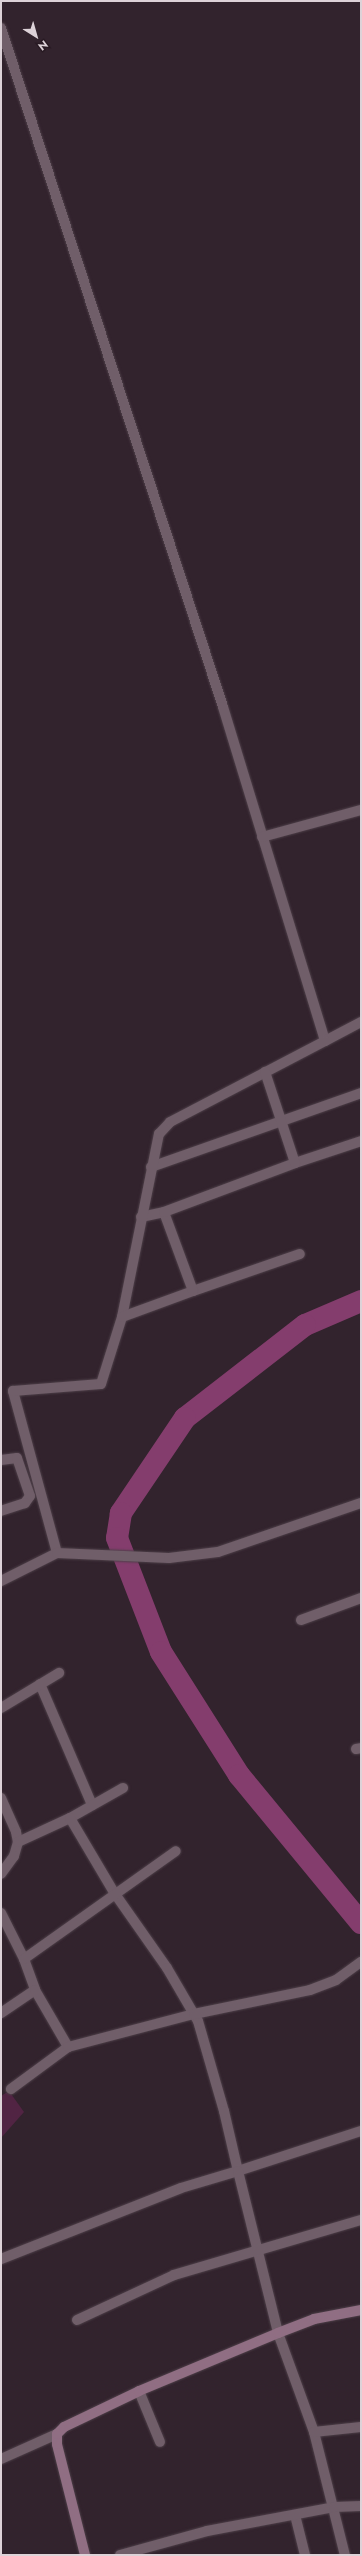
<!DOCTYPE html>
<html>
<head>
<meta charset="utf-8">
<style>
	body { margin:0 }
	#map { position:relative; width:362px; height:2556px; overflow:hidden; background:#32232d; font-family:Jost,sans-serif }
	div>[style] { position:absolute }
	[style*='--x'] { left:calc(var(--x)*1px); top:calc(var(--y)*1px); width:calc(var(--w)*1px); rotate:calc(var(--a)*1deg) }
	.green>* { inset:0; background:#512443 }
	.river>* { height:22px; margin:-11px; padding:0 11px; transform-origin:11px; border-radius:11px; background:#843d6d }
	.roads { filter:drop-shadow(0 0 1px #4d3f48) drop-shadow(0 0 1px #4d3f48) }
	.street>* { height:10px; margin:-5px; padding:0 5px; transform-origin:5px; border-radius:5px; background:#705e69 }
	.secondary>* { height:10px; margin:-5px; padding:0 5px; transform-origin:5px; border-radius:5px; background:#906e83 }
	span { translate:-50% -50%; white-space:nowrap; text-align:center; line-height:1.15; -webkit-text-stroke:3px #281a23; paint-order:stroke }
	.frame { position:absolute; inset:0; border:2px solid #ddd2d8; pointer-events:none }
	.north { position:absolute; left:16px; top:16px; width:40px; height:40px; -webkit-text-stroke:3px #281a23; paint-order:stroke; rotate:143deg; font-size:11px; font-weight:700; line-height:16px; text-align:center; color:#ddd2d8 }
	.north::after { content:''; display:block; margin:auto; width:14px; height:18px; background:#ddd2d8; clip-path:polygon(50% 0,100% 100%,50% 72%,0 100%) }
</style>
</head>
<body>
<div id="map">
	<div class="green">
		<div style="clip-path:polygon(9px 2091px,24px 2112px,1px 2138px,1px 2096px)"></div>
	</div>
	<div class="river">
		<div style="--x:361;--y:1301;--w:61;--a:156.8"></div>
		<div style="--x:305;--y:1325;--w:152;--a:142.2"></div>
		<div style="--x:185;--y:1418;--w:115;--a:124"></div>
		<div style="--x:121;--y:1513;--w:25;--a:99"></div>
		<div style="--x:117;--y:1538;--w:122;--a:68.9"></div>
		<div style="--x:161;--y:1652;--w:146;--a:57.6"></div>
		<div style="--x:239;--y:1775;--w:192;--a:50.5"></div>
	</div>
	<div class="roads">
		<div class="street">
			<div style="--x:1;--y:28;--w:714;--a:71.89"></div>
			<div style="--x:223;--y:707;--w:349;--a:73"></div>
			<div style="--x:325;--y:1041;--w:41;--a:-27.8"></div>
			<div style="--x:262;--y:837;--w:103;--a:-15.3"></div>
			<div style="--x:295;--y:1163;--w:70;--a:-18.4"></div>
			<div style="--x:151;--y:1167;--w:223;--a:-19.4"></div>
			<div style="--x:141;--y:1217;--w:24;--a:-12"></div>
			<div style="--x:193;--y:1291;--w:113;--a:-19.1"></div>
			<div style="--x:122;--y:1317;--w:187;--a:-78.6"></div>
			<div style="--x:159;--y:1134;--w:16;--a:-47"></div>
			<div style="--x:170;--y:1122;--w:175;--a:-27.6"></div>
			<div style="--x:1;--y:1460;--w:16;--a:-7"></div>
			<div style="--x:17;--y:1458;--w:40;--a:71.1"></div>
			<div style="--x:30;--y:1496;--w:9;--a:126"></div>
			<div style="--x:25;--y:1503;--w:25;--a:162"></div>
			<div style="--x:57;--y:1553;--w:168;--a:-105.2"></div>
			<div style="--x:13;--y:1391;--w:88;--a:-4.5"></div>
			<div style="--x:101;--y:1384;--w:70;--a:-72.6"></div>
			<div style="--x:122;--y:1317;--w:76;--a:-20.1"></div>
			<div style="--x:193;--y:1291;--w:84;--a:-110.2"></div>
			<div style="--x:164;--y:1212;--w:140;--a:-20.5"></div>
			<div style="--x:295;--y:1163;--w:96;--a:-108.2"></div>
			<div style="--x:1;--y:1581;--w:63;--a:-26.6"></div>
			<div style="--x:57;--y:1553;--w:112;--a:2.6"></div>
			<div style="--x:169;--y:1558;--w:49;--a:-7"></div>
			<div style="--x:218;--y:1552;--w:151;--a:-18.9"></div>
			<div style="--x:301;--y:1620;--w:64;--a:-20.1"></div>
			<div style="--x:40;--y:1684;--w:132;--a:66.7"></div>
			<div style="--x:1;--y:1708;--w:68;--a:-31.1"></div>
			<div style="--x:356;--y:1749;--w:5;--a:-11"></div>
			<div style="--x:1;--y:1798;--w:37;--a:66"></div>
			<div style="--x:16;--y:1832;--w:10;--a:79"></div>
			<div style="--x:18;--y:1842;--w:15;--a:106"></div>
			<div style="--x:14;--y:1856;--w:22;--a:126"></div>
			<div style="--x:70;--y:1818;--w:61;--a:-29.5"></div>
			<div style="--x:18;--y:1842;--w:57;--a:-24.8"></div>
			<div style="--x:70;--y:1818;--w:88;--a:59.4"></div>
			<div style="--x:115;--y:1894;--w:90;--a:54.9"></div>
			<div style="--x:167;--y:1968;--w:61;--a:59.7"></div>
			<div style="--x:198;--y:2021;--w:94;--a:73.9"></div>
			<div style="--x:224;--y:2111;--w:62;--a:76.9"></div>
			<div style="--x:238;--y:2171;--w:129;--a:-18"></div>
			<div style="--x:1;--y:1913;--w:51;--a:63.4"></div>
			<div style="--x:24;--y:1959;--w:33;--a:70"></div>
			<div style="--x:24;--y:1959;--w:186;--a:-35.4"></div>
			<div style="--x:1;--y:2013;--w:41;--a:-34.1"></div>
			<div style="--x:35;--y:1990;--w:66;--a:59.9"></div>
			<div style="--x:68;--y:2047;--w:71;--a:143.6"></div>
			<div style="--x:68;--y:2047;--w:130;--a:-14.7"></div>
			<div style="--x:194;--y:2014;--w:118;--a:-11.7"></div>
			<div style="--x:310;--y:1990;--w:28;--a:-21"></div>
			<div style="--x:336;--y:1980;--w:31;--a:-36"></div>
			<div style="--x:1;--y:2259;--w:193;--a:-21.5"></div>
			<div style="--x:181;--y:2188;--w:59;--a:-16.6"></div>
			<div style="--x:238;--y:2171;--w:167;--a:76.1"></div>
			<div style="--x:278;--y:2333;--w:105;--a:70"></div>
			<div style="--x:314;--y:2432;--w:127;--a:75.9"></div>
			<div style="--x:77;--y:2320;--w:107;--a:-24.9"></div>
			<div style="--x:174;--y:2275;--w:195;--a:-16.4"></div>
			<div style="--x:139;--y:2391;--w:55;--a:67.6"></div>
			<div style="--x:314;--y:2432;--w:47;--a:-6.1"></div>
			<div style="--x:1;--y:2459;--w:61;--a:-24.1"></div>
			<div style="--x:295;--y:2515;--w:41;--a:76"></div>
			<div style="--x:120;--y:2555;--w:90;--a:-15.4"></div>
			<div style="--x:207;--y:2531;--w:129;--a:-10.7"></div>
			<div style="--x:334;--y:2507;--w:27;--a:-2"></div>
		</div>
		<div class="secondary">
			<div style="--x:85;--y:2555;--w:114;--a:-104.2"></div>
			<div style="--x:57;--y:2444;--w:10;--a:-90"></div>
			<div style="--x:57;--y:2434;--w:10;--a:-45"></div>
			<div style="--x:64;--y:2427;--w:83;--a:-25.6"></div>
			<div style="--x:139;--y:2391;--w:151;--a:-22.6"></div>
			<div style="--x:278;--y:2333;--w:39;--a:-21"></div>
			<div style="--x:314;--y:2319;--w:48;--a:-10.8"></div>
		</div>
	</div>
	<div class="frame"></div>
	<div class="north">N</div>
</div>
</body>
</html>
